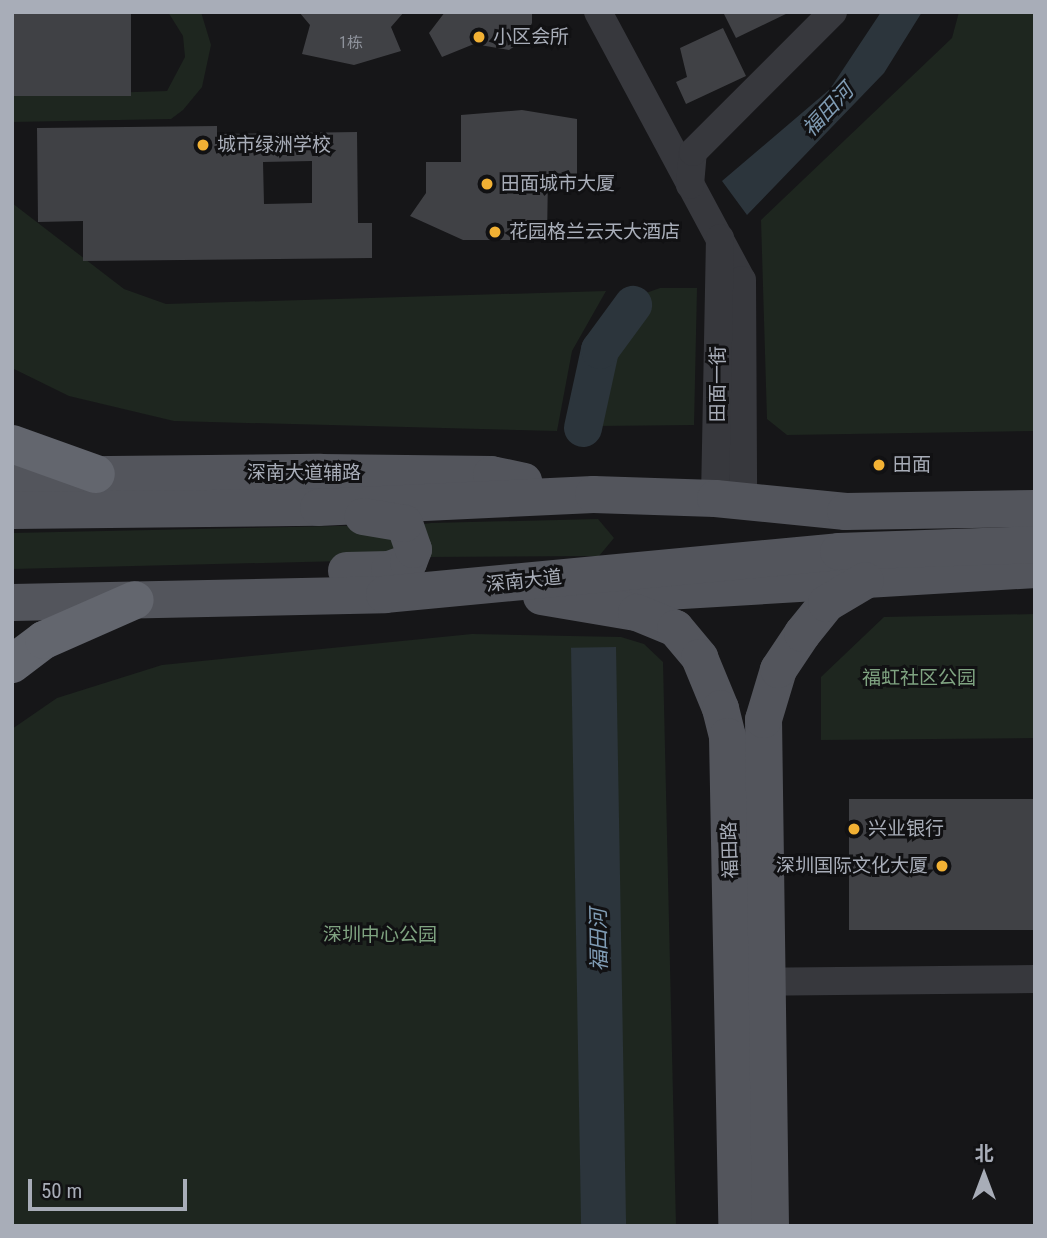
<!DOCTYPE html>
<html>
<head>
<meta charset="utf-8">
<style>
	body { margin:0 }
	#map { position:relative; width:1047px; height:1238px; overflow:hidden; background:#161618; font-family:"Roboto Condensed","Noto Sans SC",sans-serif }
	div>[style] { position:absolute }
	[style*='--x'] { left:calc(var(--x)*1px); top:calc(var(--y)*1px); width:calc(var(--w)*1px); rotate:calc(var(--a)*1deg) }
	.green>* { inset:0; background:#1e261f }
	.water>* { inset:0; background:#2c353c; transform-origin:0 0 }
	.river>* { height:38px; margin:-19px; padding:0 19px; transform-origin:19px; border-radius:19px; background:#2c353c }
	.building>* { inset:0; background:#404145; transform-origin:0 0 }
	.minor>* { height:28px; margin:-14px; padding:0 14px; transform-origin:14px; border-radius:14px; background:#37383d }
	.major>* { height:37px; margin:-18.5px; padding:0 18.5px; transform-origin:18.5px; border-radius:18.5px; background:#53555c }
	.highway>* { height:38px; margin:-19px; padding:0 19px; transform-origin:19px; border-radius:19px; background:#63666e }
	.dots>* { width:19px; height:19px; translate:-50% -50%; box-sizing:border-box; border:4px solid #111113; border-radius:50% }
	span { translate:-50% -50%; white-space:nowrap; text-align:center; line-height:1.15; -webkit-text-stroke:6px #111113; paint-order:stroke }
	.number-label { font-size:16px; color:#8e929b }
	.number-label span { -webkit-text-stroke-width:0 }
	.poi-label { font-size:19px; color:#a8adb8 }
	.left { translate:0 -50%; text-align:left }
	.right { translate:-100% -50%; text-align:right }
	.street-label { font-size:19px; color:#a8adb8 }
	.park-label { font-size:19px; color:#7fa381 }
	.water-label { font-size:21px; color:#7f9bb3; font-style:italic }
	.frame { position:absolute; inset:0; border:14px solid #a8adb8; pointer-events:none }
	.north { position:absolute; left:949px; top:1140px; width:70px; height:70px; -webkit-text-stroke:5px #111113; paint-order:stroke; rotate:0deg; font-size:19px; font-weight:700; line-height:28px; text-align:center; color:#a8adb8 }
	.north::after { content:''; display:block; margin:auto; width:24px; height:32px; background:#a8adb8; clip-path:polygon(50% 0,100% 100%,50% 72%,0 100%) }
	.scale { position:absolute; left:28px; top:1179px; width:159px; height:32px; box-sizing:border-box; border:4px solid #a8adb8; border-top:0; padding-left:9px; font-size:21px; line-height:24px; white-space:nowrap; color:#a8adb8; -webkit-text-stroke:5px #111113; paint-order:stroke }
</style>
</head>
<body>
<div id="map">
	<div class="green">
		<div style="clip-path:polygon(168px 12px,201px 12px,211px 45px,202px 87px,183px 110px,171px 119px,12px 122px,12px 96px,167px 91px,185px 57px,183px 36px)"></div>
		<div style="clip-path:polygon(959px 12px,1035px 12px,1035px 431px,787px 435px,767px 419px,761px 220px,952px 38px)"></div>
		<div style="clip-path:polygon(12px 203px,124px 289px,166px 304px,606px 291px,572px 351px,557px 431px,174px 421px,69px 396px,12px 368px)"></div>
		<div style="clip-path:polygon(660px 288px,697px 288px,694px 425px,597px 426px,613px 346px,646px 293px)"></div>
		<div style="clip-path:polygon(598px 519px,614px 538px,599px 556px,425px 557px,424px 524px,431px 523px)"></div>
		<div style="clip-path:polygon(384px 525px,399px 545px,384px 560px,12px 569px,12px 533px)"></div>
		<div style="clip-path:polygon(1035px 614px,1035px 738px,821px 740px,821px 677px,884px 617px)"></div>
		<div style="clip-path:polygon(472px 634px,621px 637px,644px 644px,663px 662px,676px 1226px,12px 1226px,12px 729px,57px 698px,162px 665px)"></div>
	</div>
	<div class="water">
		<div style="clip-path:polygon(881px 12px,922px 12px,884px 73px,747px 215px,722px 181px,830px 89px)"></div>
		<div style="left:616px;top:647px;width:579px;height:45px;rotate:89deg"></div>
	</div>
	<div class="river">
		<div style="--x:583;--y:428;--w:80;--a:-77.7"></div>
		<div style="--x:600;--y:350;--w:56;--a:-53.7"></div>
	</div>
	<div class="building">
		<div style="left:12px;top:12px;width:119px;height:84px"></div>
		<div style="clip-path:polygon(299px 12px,404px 12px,391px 27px,401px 51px,354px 65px,302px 54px,310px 25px)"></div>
		<div style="clip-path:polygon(445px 12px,532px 12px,532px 23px,524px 40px,509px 50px,474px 44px,442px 57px,429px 33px)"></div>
		<div style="clip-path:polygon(723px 12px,790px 12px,736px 38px)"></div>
		<div style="clip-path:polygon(723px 28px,746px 76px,686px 104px,676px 82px,687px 77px,680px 48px)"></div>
		<div style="clip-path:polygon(522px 110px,577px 119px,577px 174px,548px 174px,547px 240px,463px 240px,410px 216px,426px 193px,426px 162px,461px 162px,461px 115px)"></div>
		<div style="clip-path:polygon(evenodd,217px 126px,217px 134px,357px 132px,358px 223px,372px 223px,372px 258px,83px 261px,83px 221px,38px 222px,37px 128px,217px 126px,312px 161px,312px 203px,264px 204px,263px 162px,312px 161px)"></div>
		<div style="left:1035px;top:799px;width:131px;height:186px;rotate:90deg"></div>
	</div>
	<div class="minor">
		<div style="--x:598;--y:12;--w:304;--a:61.8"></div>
		<div style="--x:742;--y:280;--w:221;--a:89.7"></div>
		<div style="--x:690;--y:185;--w:33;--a:-85"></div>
		<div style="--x:693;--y:152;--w:198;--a:-45"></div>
		<div style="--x:715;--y:498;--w:260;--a:-88.9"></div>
		<div style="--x:747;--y:982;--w:288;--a:-0.6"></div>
	</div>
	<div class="major">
		<div style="--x:12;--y:475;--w:308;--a:-0.6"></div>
		<div style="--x:320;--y:472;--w:171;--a:0.7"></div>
		<div style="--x:491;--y:474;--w:33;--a:12"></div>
		<div style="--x:12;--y:510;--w:306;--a:-0.6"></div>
		<div style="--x:318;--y:507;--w:275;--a:-2.7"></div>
		<div style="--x:593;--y:494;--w:122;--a:1.9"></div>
		<div style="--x:715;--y:498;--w:131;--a:5.7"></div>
		<div style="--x:845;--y:511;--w:190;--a:-0.9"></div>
		<div style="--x:346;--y:570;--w:43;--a:-1.3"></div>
		<div style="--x:389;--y:569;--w:20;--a:-20"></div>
		<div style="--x:408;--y:562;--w:14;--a:-69"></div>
		<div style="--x:413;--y:549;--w:28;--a:-109"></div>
		<div style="--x:404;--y:523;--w:42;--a:-170.3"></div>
		<div style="--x:614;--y:594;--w:422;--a:-3.4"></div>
		<div style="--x:541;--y:596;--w:96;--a:9.6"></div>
		<div style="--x:636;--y:612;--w:42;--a:22.3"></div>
		<div style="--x:675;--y:628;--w:38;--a:50"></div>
		<div style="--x:699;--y:657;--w:55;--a:67.6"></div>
		<div style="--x:720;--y:708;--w:29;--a:76"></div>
		<div style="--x:727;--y:736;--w:490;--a:88.9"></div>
		<div style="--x:12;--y:602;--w:372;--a:-1.2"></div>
		<div style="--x:384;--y:594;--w:456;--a:-5.4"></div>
		<div style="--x:838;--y:551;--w:197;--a:-2"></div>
		<div style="--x:770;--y:1226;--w:507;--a:-90.79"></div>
		<div style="--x:763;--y:719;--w:52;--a:-73.3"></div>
		<div style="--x:778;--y:669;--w:43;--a:-56.3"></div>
		<div style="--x:802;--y:633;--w:38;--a:-51"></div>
		<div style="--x:826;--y:603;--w:45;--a:-30.5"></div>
	</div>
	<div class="highway">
		<div style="--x:12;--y:444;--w:89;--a:19.7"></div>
		<div style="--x:12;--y:664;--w:40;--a:-37"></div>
		<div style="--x:44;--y:640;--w:99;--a:-23.7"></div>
	</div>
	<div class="dots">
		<div style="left:479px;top:37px;background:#f2b134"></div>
		<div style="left:203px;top:145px;background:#f2b134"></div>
		<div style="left:487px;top:184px;background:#f2b134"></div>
		<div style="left:495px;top:232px;background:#f2b134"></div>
		<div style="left:879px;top:465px;background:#f2b134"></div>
		<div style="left:854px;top:829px;background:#f2b134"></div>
		<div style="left:942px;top:866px;background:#f2b134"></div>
	</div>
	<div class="number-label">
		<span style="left:351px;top:43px">1栋</span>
	</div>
	<div class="poi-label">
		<span class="left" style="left:493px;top:37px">小区会所</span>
		<span class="left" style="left:217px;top:145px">城市绿洲学校</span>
		<span class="left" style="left:501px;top:184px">田面城市大厦</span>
		<span class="left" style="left:509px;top:232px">花园格兰云天大酒店</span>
		<span class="left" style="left:893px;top:465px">田面</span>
		<span class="left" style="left:868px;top:829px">兴业银行</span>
		<span class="right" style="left:928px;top:866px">深圳国际文化大厦</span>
	</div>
	<div class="street-label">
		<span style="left:718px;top:384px;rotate:-90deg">田面一街</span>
		<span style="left:304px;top:473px">深南大道辅路</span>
		<span style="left:524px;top:581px;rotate:-6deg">深南大道</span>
		<span style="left:730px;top:850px;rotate:-92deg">福田路</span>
	</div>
	<div class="park-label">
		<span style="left:919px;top:678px">福虹社区公园</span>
		<span style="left:380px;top:935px">深圳中心公园</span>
	</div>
	<div class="water-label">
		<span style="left:828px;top:110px;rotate:-47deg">福田河</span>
		<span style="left:599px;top:940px;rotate:-91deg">福田河</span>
	</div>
	<div class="frame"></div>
	<div class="north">北</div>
	<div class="scale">50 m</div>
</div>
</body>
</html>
